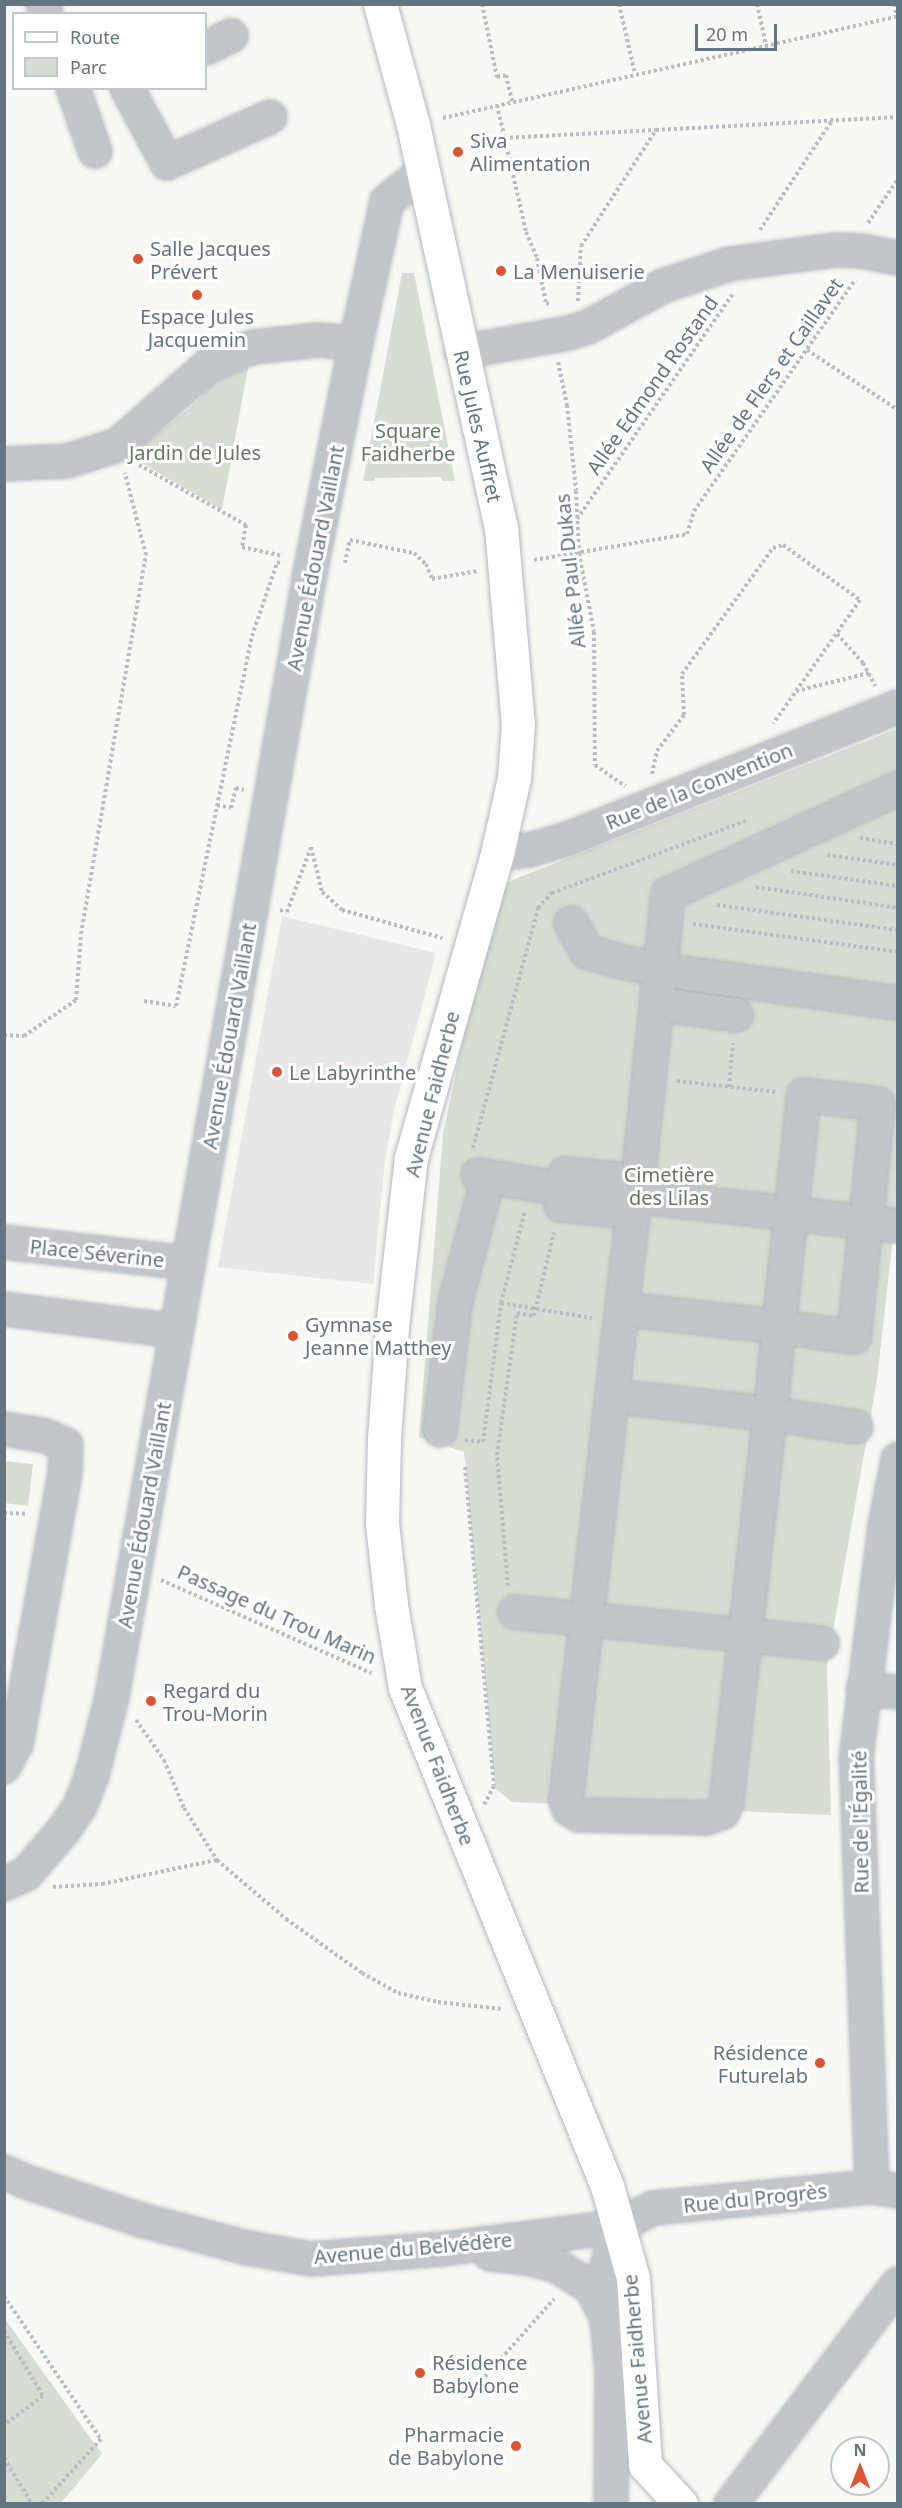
<!DOCTYPE html>
<html>
<head>
<meta charset="utf-8">
<style>
	body { margin:0 }
	#map { position:relative; width:902px; height:2508px; overflow:hidden; background:#f8f8f5; font-family:"Noto Sans",sans-serif }
	div>[style] { position:absolute }
	[style*='--x'] { left:calc(var(--x)*1px); top:calc(var(--y)*1px); width:calc(var(--w)*1px); rotate:calc(var(--a)*1deg) }
	.built>* { inset:0; background:#e6e7e6 }
	.green>* { inset:0; background:#d8ddd4 }
	.path>* { height:4px; margin-top:-2px; transform-origin:0; background:repeating-linear-gradient(90deg,#babdc0 0 3px,transparent 0 6px) }
	.roads { filter:drop-shadow(0 0 2px #b3b8bc) drop-shadow(0 0 2px #b3b8bc) }
	.minor>* { height:32px; margin:-16px; padding:0 16px; transform-origin:16px; border-radius:16px; background:#c2c6c9 }
	.major>* { height:33px; margin:-16.5px; padding:0 16.5px; transform-origin:16.5px; border-radius:16.5px; background:#fff }
	.dots>* { width:16px; height:16px; translate:-50% -50%; box-sizing:border-box; border:3px solid #fff; border-radius:50% }
	span { translate:-50% -50%; white-space:nowrap; text-align:center; line-height:1.15; -webkit-text-stroke:6px #fff; paint-order:stroke }
	.poi-label { font-size:20px; color:#647480 }
	.left { translate:0 -50%; text-align:left }
	.right { translate:-100% -50%; text-align:right }
	.street-label { font-size:20px; color:#647480 }
	.park-label { font-size:20px; color:#667862 }
	.frame { position:absolute; inset:0; border:6px solid #647480; pointer-events:none }
	.legend { position:absolute; left:12px; top:12px; width:195px; height:78px; box-sizing:border-box; background:#fff; border:2px solid #c1c7cc; margin:0; padding:8px 10px; list-style:none; font-size:18px; color:#647480 }
	.legend li { display:flex; align-items:center; gap:12px; height:30px }
	.legend b { width:30px; border:2px solid #c1c7cc }
	.north { position:absolute; left:830px; top:2436px; width:60px; height:60px; box-sizing:border-box; background:#fff; border:2px solid #c1c7cc; border-radius:50%; rotate:0deg; font-size:16px; font-weight:700; line-height:24px; text-align:center; color:#647480 }
	.north::after { content:''; display:block; margin:auto; width:21px; height:27px; background:#df532e; clip-path:polygon(50% 0,100% 100%,50% 72%,0 100%) }
	.scale { position:absolute; left:695px; top:24px; width:82px; height:27px; box-sizing:border-box; border:3px solid #647480; border-top:0; padding-left:8px; font-size:18px; line-height:21px; white-space:nowrap; color:#647480; -webkit-text-stroke:4px #fff; paint-order:stroke }
</style>
</head>
<body>
<div id="map">
	<div class="built">
		<div style="clip-path:polygon(282px 916px,436px 953px,395px 1107px,385px 1160px,373px 1284px,218px 1267px)"></div>
	</div>
	<div class="green">
		<div style="clip-path:polygon(402px 273px,414px 273px,455px 481px,442px 481px,442px 477px,375px 478px,375px 481px,363px 481px)"></div>
		<div style="clip-path:polygon(248px 368px,222px 510px,130px 456px,193px 405px,218px 377px)"></div>
		<div style="clip-path:polygon(897px 729px,897px 1202px,877px 1380px,827px 1665px,831px 1815px,512px 1802px,495px 1788px,464px 1452px,419px 1437px,443px 1134px,470px 1007px,505px 883px)"></div>
		<div style="clip-path:polygon(5px 1461px,33px 1464px,28px 1506px,5px 1503px)"></div>
		<div style="clip-path:polygon(5px 2319px,102px 2454px,61px 2503px,7px 2503px,5px 2500px)"></div>
	</div>
	<div class="path">
		<div style="--x:482;--y:4;--w:75;--a:78.4"></div>
		<div style="--x:497;--y:77;--w:9;--a:-13"></div>
		<div style="--x:506;--y:75;--w:28;--a:77"></div>
		<div style="--x:619;--y:4;--w:72;--a:77.1"></div>
		<div style="--x:757;--y:4;--w:42;--a:77.6"></div>
		<div style="--x:894;--y:4;--w:12;--a:76"></div>
		<div style="--x:497;--y:105;--w:130;--a:77.1"></div>
		<div style="--x:526;--y:232;--w:28;--a:67"></div>
		<div style="--x:537;--y:258;--w:46;--a:78.7"></div>
		<div style="--x:546;--y:303;--w:6;--a:9"></div>
		<div style="--x:443;--y:118;--w:466;--a:-12.6"></div>
		<div style="--x:504;--y:138;--w:152;--a:-3"></div>
		<div style="--x:868;--y:223;--w:53;--a:-55.7"></div>
		<div style="--x:760;--y:230;--w:133;--a:-56.7"></div>
		<div style="--x:578;--y:301;--w:55;--a:-86.9"></div>
		<div style="--x:581;--y:246;--w:138;--a:-57.1"></div>
		<div style="--x:656;--y:130;--w:242;--a:-3.1"></div>
		<div style="--x:807;--y:350;--w:109;--a:33.4"></div>
		<div style="--x:558;--y:362;--w:44;--a:78.2"></div>
		<div style="--x:567;--y:405;--w:86;--a:84"></div>
		<div style="--x:576;--y:491;--w:62;--a:87.2"></div>
		<div style="--x:579;--y:553;--w:80;--a:79.2"></div>
		<div style="--x:594;--y:632;--w:133;--a:89.6"></div>
		<div style="--x:595;--y:765;--w:37;--a:35"></div>
		<div style="--x:139;--y:465;--w:123;--a:29.3"></div>
		<div style="--x:246;--y:525;--w:22;--a:100"></div>
		<div style="--x:242;--y:547;--w:42;--a:12.4"></div>
		<div style="--x:577;--y:519;--w:274;--a:-55.3"></div>
		<div style="--x:534;--y:560;--w:155;--a:-9.6"></div>
		<div style="--x:687;--y:534;--w:24;--a:-73"></div>
		<div style="--x:694;--y:511;--w:282;--a:-55.1"></div>
		<div style="--x:345;--y:563;--w:24;--a:-78"></div>
		<div style="--x:350;--y:540;--w:65;--a:11.5"></div>
		<div style="--x:414;--y:553;--w:16;--a:43"></div>
		<div style="--x:426;--y:564;--w:16;--a:68"></div>
		<div style="--x:432;--y:579;--w:46;--a:-10.1"></div>
		<div style="--x:837;--y:634;--w:39;--a:48"></div>
		<div style="--x:863;--y:663;--w:26;--a:62"></div>
		<div style="--x:796;--y:691;--w:75;--a:-13.9"></div>
		<div style="--x:652;--y:774;--w:24;--a:-78"></div>
		<div style="--x:657;--y:751;--w:45;--a:-53.1"></div>
		<div style="--x:684;--y:715;--w:41;--a:-92.8"></div>
		<div style="--x:682;--y:674;--w:155;--a:-54.2"></div>
		<div style="--x:773;--y:548;--w:10;--a:-17"></div>
		<div style="--x:783;--y:545;--w:95;--a:35.5"></div>
		<div style="--x:860;--y:600;--w:151;--a:125.1"></div>
		<div style="--x:217;--y:805;--w:14;--a:12"></div>
		<div style="--x:231;--y:808;--w:21;--a:-76"></div>
		<div style="--x:236;--y:788;--w:8;--a:14"></div>
		<div style="--x:860;--y:838;--w:38;--a:9"></div>
		<div style="--x:827;--y:855;--w:72;--a:8"></div>
		<div style="--x:791;--y:871;--w:108;--a:8"></div>
		<div style="--x:756;--y:887;--w:144;--a:8.4"></div>
		<div style="--x:717;--y:905;--w:183;--a:7.9"></div>
		<div style="--x:280;--y:910;--w:7;--a:16"></div>
		<div style="--x:287;--y:912;--w:69;--a:-69.7"></div>
		<div style="--x:311;--y:847;--w:46;--a:76.3"></div>
		<div style="--x:322;--y:892;--w:27;--a:42"></div>
		<div style="--x:342;--y:910;--w:104;--a:15.6"></div>
		<div style="--x:693;--y:924;--w:207;--a:7.8"></div>
		<div style="--x:144;--y:1001;--w:32;--a:9"></div>
		<div style="--x:176;--y:1006;--w:378;--a:-78.4"></div>
		<div style="--x:252;--y:636;--w:77;--a:-71.1"></div>
		<div style="--x:277;--y:563;--w:6;--a:-18"></div>
		<div style="--x:4;--y:1035;--w:20;--a:3"></div>
		<div style="--x:24;--y:1036;--w:63;--a:-34.7"></div>
		<div style="--x:76;--y:1000;--w:66;--a:-85.7"></div>
		<div style="--x:81;--y:934;--w:385;--a:-80.3"></div>
		<div style="--x:146;--y:555;--w:85;--a:-104.4"></div>
		<div style="--x:677;--y:1081;--w:101;--a:6.3"></div>
		<div style="--x:729;--y:1087;--w:44;--a:-84.8"></div>
		<div style="--x:473;--y:1148;--w:249;--a:-74.8"></div>
		<div style="--x:538;--y:908;--w:21;--a:-47"></div>
		<div style="--x:552;--y:893;--w:207;--a:-20.4"></div>
		<div style="--x:501;--y:1303;--w:92;--a:9.4"></div>
		<div style="--x:465;--y:1440;--w:18;--a:6"></div>
		<div style="--x:483;--y:1442;--w:140;--a:-82.6"></div>
		<div style="--x:501;--y:1303;--w:95;--a:-75.4"></div>
		<div style="--x:465;--y:1467;--w:320;--a:84.8"></div>
		<div style="--x:494;--y:1786;--w:21;--a:118"></div>
		<div style="--x:4;--y:1513;--w:24;--a:2"></div>
		<div style="--x:161;--y:1580;--w:230;--a:23.9"></div>
		<div style="--x:508;--y:1586;--w:131;--a:-94.8"></div>
		<div style="--x:497;--y:1455;--w:143;--a:-82"></div>
		<div style="--x:517;--y:1313;--w:17;--a:10"></div>
		<div style="--x:534;--y:1316;--w:86;--a:-76.6"></div>
		<div style="--x:136;--y:1720;--w:49;--a:55"></div>
		<div style="--x:164;--y:1760;--w:52;--a:67.4"></div>
		<div style="--x:184;--y:1808;--w:62;--a:57.6"></div>
		<div style="--x:217;--y:1860;--w:91;--a:40.5"></div>
		<div style="--x:286;--y:1919;--w:93;--a:35.4"></div>
		<div style="--x:362;--y:1973;--w:41;--a:29.1"></div>
		<div style="--x:398;--y:1993;--w:41;--a:12.7"></div>
		<div style="--x:438;--y:2002;--w:64;--a:6.2"></div>
		<div style="--x:53;--y:1887;--w:49;--a:-3.5"></div>
		<div style="--x:102;--y:1884;--w:117;--a:-11.8"></div>
		<div style="--x:4;--y:2296;--w:173;--a:55.9"></div>
		<div style="--x:101;--y:2439;--w:88;--a:132.2"></div>
		<div style="--x:4;--y:2331;--w:76;--a:59"></div>
		<div style="--x:43;--y:2396;--w:49;--a:143.4"></div>
		<div style="--x:481;--y:2381;--w:110;--a:-48.3"></div>
		<div style="--x:4;--y:2458;--w:54;--a:58.7"></div>
	</div>
	<div class="roads">
		<div class="minor">
			<div style="--x:43;--y:4;--w:10;--a:73"></div>
			<div style="--x:206;--y:48;--w:28;--a:-26"></div>
			<div style="--x:73;--y:88;--w:67;--a:70.8"></div>
			<div style="--x:127;--y:88;--w:85;--a:61.9"></div>
			<div style="--x:167;--y:163;--w:113;--a:-24.1"></div>
			<div style="--x:461;--y:352;--w:110;--a:-10"></div>
			<div style="--x:569;--y:333;--w:20;--a:-18"></div>
			<div style="--x:588;--y:327;--w:85;--a:-28.7"></div>
			<div style="--x:663;--y:286;--w:70;--a:-18.4"></div>
			<div style="--x:729;--y:264;--w:108;--a:-7.5"></div>
			<div style="--x:836;--y:250;--w:25;--a:2"></div>
			<div style="--x:861;--y:251;--w:38;--a:11"></div>
			<div style="--x:4;--y:464;--w:63;--a:-2.7"></div>
			<div style="--x:67;--y:461;--w:53;--a:-17.4"></div>
			<div style="--x:118;--y:445;--w:121;--a:-41.3"></div>
			<div style="--x:209;--y:365;--w:48;--a:-22.2"></div>
			<div style="--x:253;--y:347;--w:66;--a:-6.1"></div>
			<div style="--x:319;--y:340;--w:37;--a:5"></div>
			<div style="--x:497;--y:854;--w:33;--a:-7"></div>
			<div style="--x:530;--y:850;--w:42;--a:-16.7"></div>
			<div style="--x:570;--y:838;--w:353;--a:-21.8"></div>
			<div style="--x:571;--y:923;--w:33;--a:61"></div>
			<div style="--x:587;--y:952;--w:36;--a:16"></div>
			<div style="--x:622;--y:962;--w:41;--a:11.3"></div>
			<div style="--x:662;--y:970;--w:238;--a:8"></div>
			<div style="--x:658;--y:1004;--w:79;--a:8"></div>
			<div style="--x:478;--y:1175;--w:86;--a:9.4"></div>
			<div style="--x:563;--y:1189;--w:15;--a:-82"></div>
			<div style="--x:565;--y:1174;--w:73;--a:5.5"></div>
			<div style="--x:638;--y:1181;--w:15;--a:98"></div>
			<div style="--x:636;--y:1196;--w:264;--a:6.5"></div>
			<div style="--x:638;--y:1181;--w:289;--a:-84"></div>
			<div style="--x:668;--y:894;--w:253;--a:-24.7"></div>
			<div style="--x:563;--y:1189;--w:16;--a:97"></div>
			<div style="--x:561;--y:1205;--w:72;--a:5.6"></div>
			<div style="--x:633;--y:1212;--w:16;--a:-79"></div>
			<div style="--x:4;--y:1242;--w:186;--a:6.5"></div>
			<div style="--x:4;--y:1309;--w:173;--a:7.3"></div>
			<div style="--x:622;--y:1309;--w:158;--a:6.5"></div>
			<div style="--x:779;--y:1327;--w:76;--a:7.6"></div>
			<div style="--x:854;--y:1337;--w:234;--a:-84.1"></div>
			<div style="--x:878;--y:1104;--w:75;--a:-173.1"></div>
			<div style="--x:804;--y:1095;--w:233;--a:96.2"></div>
			<div style="--x:779;--y:1327;--w:87;--a:95.9"></div>
			<div style="--x:770;--y:1414;--w:393;--a:96.4"></div>
			<div style="--x:726;--y:1805;--w:8;--a:113"></div>
			<div style="--x:723;--y:1812;--w:17;--a:159"></div>
			<div style="--x:707;--y:1818;--w:128;--a:-178.7"></div>
			<div style="--x:579;--y:1815;--w:12;--a:-149"></div>
			<div style="--x:569;--y:1809;--w:9;--a:-111"></div>
			<div style="--x:566;--y:1801;--w:593;--a:-83.51"></div>
			<div style="--x:612;--y:1396;--w:159;--a:6.5"></div>
			<div style="--x:770;--y:1414;--w:87;--a:8.6"></div>
			<div style="--x:4;--y:1429;--w:39;--a:9"></div>
			<div style="--x:43;--y:1435;--w:25;--a:23"></div>
			<div style="--x:66;--y:1445;--w:28;--a:92"></div>
			<div style="--x:65;--y:1473;--w:275;--a:100.2"></div>
			<div style="--x:16;--y:1744;--w:26;--a:118"></div>
			<div style="--x:440;--y:1430;--w:127;--a:-83.2"></div>
			<div style="--x:455;--y:1304;--w:118;--a:-75.3"></div>
			<div style="--x:515;--y:1612;--w:309;--a:5.8"></div>
			<div style="--x:863;--y:1689;--w:35;--a:5"></div>
			<div style="--x:4;--y:1884;--w:24;--a:-24"></div>
			<div style="--x:26;--y:1874;--w:57;--a:-49.3"></div>
			<div style="--x:63;--y:1831;--w:30;--a:-56"></div>
			<div style="--x:80;--y:1806;--w:33;--a:-69"></div>
			<div style="--x:92;--y:1775;--w:81;--a:-75.6"></div>
			<div style="--x:112;--y:1697;--w:1146;--a:-80"></div>
			<div style="--x:311;--y:568;--w:229;--a:-78.7"></div>
			<div style="--x:356;--y:343;--w:145;--a:-77.7"></div>
			<div style="--x:387;--y:201;--w:45;--a:-38.7"></div>
			<div style="--x:4;--y:2172;--w:22;--a:24"></div>
			<div style="--x:24;--y:2181;--w:123;--a:18.4"></div>
			<div style="--x:141;--y:2220;--w:111;--a:14.7"></div>
			<div style="--x:248;--y:2248;--w:64;--a:9.9"></div>
			<div style="--x:311;--y:2259;--w:131;--a:-4.4"></div>
			<div style="--x:442;--y:2249;--w:176;--a:-7.2"></div>
			<div style="--x:617;--y:2227;--w:41;--a:-27.8"></div>
			<div style="--x:653;--y:2208;--w:220;--a:-5.5"></div>
			<div style="--x:872;--y:2187;--w:26;--a:9"></div>
			<div style="--x:872;--y:2187;--w:428;--a:-92.1"></div>
			<div style="--x:856;--y:1759;--w:235;--a:-82.9"></div>
			<div style="--x:885;--y:1526;--w:68;--a:-79"></div>
			<div style="--x:490;--y:2254;--w:38;--a:6"></div>
			<div style="--x:528;--y:2258;--w:30;--a:15"></div>
			<div style="--x:557;--y:2266;--w:40;--a:32"></div>
			<div style="--x:591;--y:2287;--w:34;--a:63"></div>
			<div style="--x:611;--y:2504;--w:132;--a:-89.6"></div>
			<div style="--x:612;--y:2372;--w:54;--a:-95.3"></div>
			<div style="--x:607;--y:2318;--w:47;--a:-91.2"></div>
			<div style="--x:606;--y:2271;--w:45;--a:-76"></div>
			<div style="--x:731;--y:2504;--w:276;--a:-52.8"></div>
		</div>
		<div class="major">
			<div style="--x:380;--y:4;--w:125;--a:74.7"></div>
			<div style="--x:413;--y:125;--w:412;--a:77.7"></div>
			<div style="--x:501;--y:527;--w:198;--a:85.1"></div>
			<div style="--x:518;--y:724;--w:54;--a:94.2"></div>
			<div style="--x:514;--y:778;--w:78;--a:102.6"></div>
			<div style="--x:497;--y:854;--w:315;--a:105.8"></div>
			<div style="--x:411;--y:1157;--w:171;--a:96.4"></div>
			<div style="--x:392;--y:1327;--w:111;--a:94.1"></div>
			<div style="--x:384;--y:1438;--w:85;--a:91.3"></div>
			<div style="--x:382;--y:1523;--w:82;--a:83.7"></div>
			<div style="--x:391;--y:1605;--w:84;--a:80.4"></div>
			<div style="--x:405;--y:1688;--w:537;--a:67.92"></div>
			<div style="--x:607;--y:2186;--w:96;--a:74.2"></div>
			<div style="--x:633;--y:2278;--w:187;--a:86.3"></div>
			<div style="--x:645;--y:2465;--w:53;--a:47.3"></div>
		</div>
	</div>
	<div class="dots">
		<div style="left:458px;top:152px;background:#df532e"></div>
		<div style="left:138px;top:259px;background:#df532e"></div>
		<div style="left:501px;top:271px;background:#df532e"></div>
		<div style="left:197px;top:295px;background:#df532e"></div>
		<div style="left:277px;top:1072px;background:#df532e"></div>
		<div style="left:293px;top:1336px;background:#df532e"></div>
		<div style="left:151px;top:1701px;background:#df532e"></div>
		<div style="left:820px;top:2063px;background:#df532e"></div>
		<div style="left:420px;top:2373px;background:#df532e"></div>
		<div style="left:516px;top:2446px;background:#df532e"></div>
	</div>
	<div class="poi-label">
		<span class="left" style="left:470px;top:152px">Siva<br>Alimentation</span>
		<span class="left" style="left:150px;top:260px">Salle Jacques<br>Prévert</span>
		<span class="left" style="left:513px;top:271px">La Menuiserie</span>
		<span style="left:197px;top:328px">Espace Jules<br>Jacquemin</span>
		<span class="left" style="left:289px;top:1072px">Le Labyrinthe</span>
		<span class="left" style="left:305px;top:1336px">Gymnase<br>Jeanne Matthey</span>
		<span class="left" style="left:163px;top:1702px">Regard du<br>Trou-Morin</span>
		<span class="right" style="left:808px;top:2064px">Résidence<br>Futurelab</span>
		<span class="left" style="left:432px;top:2374px">Résidence<br>Babylone</span>
		<span class="right" style="left:504px;top:2446px">Pharmacie<br>de Babylone</span>
	</div>
	<div class="street-label">
		<span style="left:771px;top:375px;rotate:-55deg">Allée de Flers et Caillavet</span>
		<span style="left:652px;top:385px;rotate:-55deg">Allée Edmond Rostand</span>
		<span style="left:478px;top:426px;rotate:77deg">Rue Jules Auffret</span>
		<span style="left:315px;top:558px;rotate:-79deg">Avenue Édouard Vaillant</span>
		<span style="left:570px;top:571px;rotate:-96deg">Allée Paul Dukas</span>
		<span style="left:699px;top:786px;rotate:-22deg">Rue de la Convention</span>
		<span style="left:229px;top:1036px;rotate:-80deg">Avenue Édouard Vaillant</span>
		<span style="left:432px;top:1094px;rotate:-76deg">Avenue Faidherbe</span>
		<span style="left:97px;top:1253px;rotate:6deg">Place Séverine</span>
		<span style="left:144px;top:1515px;rotate:-80deg">Avenue Édouard Vaillant</span>
		<span style="left:277px;top:1614px;rotate:24deg">Passage du Trou Marin</span>
		<span style="left:438px;top:1765px;rotate:69deg">Avenue Faidherbe</span>
		<span style="left:860px;top:1822px;rotate:-91deg">Rue de l'Égalité</span>
		<span style="left:755px;top:2198px;rotate:-6deg">Rue du Progrès</span>
		<span style="left:413px;top:2248px;rotate:-5deg">Avenue du Belvédère</span>
		<span style="left:637px;top:2359px;rotate:-95deg">Avenue Faidherbe</span>
	</div>
	<div class="park-label">
		<span style="left:408px;top:442px">Square<br>Faidherbe</span>
		<span style="left:195px;top:452px">Jardin de Jules</span>
		<span style="left:669px;top:1186px">Cimetière<br>des Lilas</span>
	</div>
	<div class="frame"></div>
	<ul class="legend">
	<li><b style="height:8px;background:#fff"></b>Route</li>
	<li><b style="height:16px;background:#d8ddd4"></b>Parc</li>
	</ul>
	<div class="north">N</div>
	<div class="scale">20 m</div>
</div>
</body>
</html>
